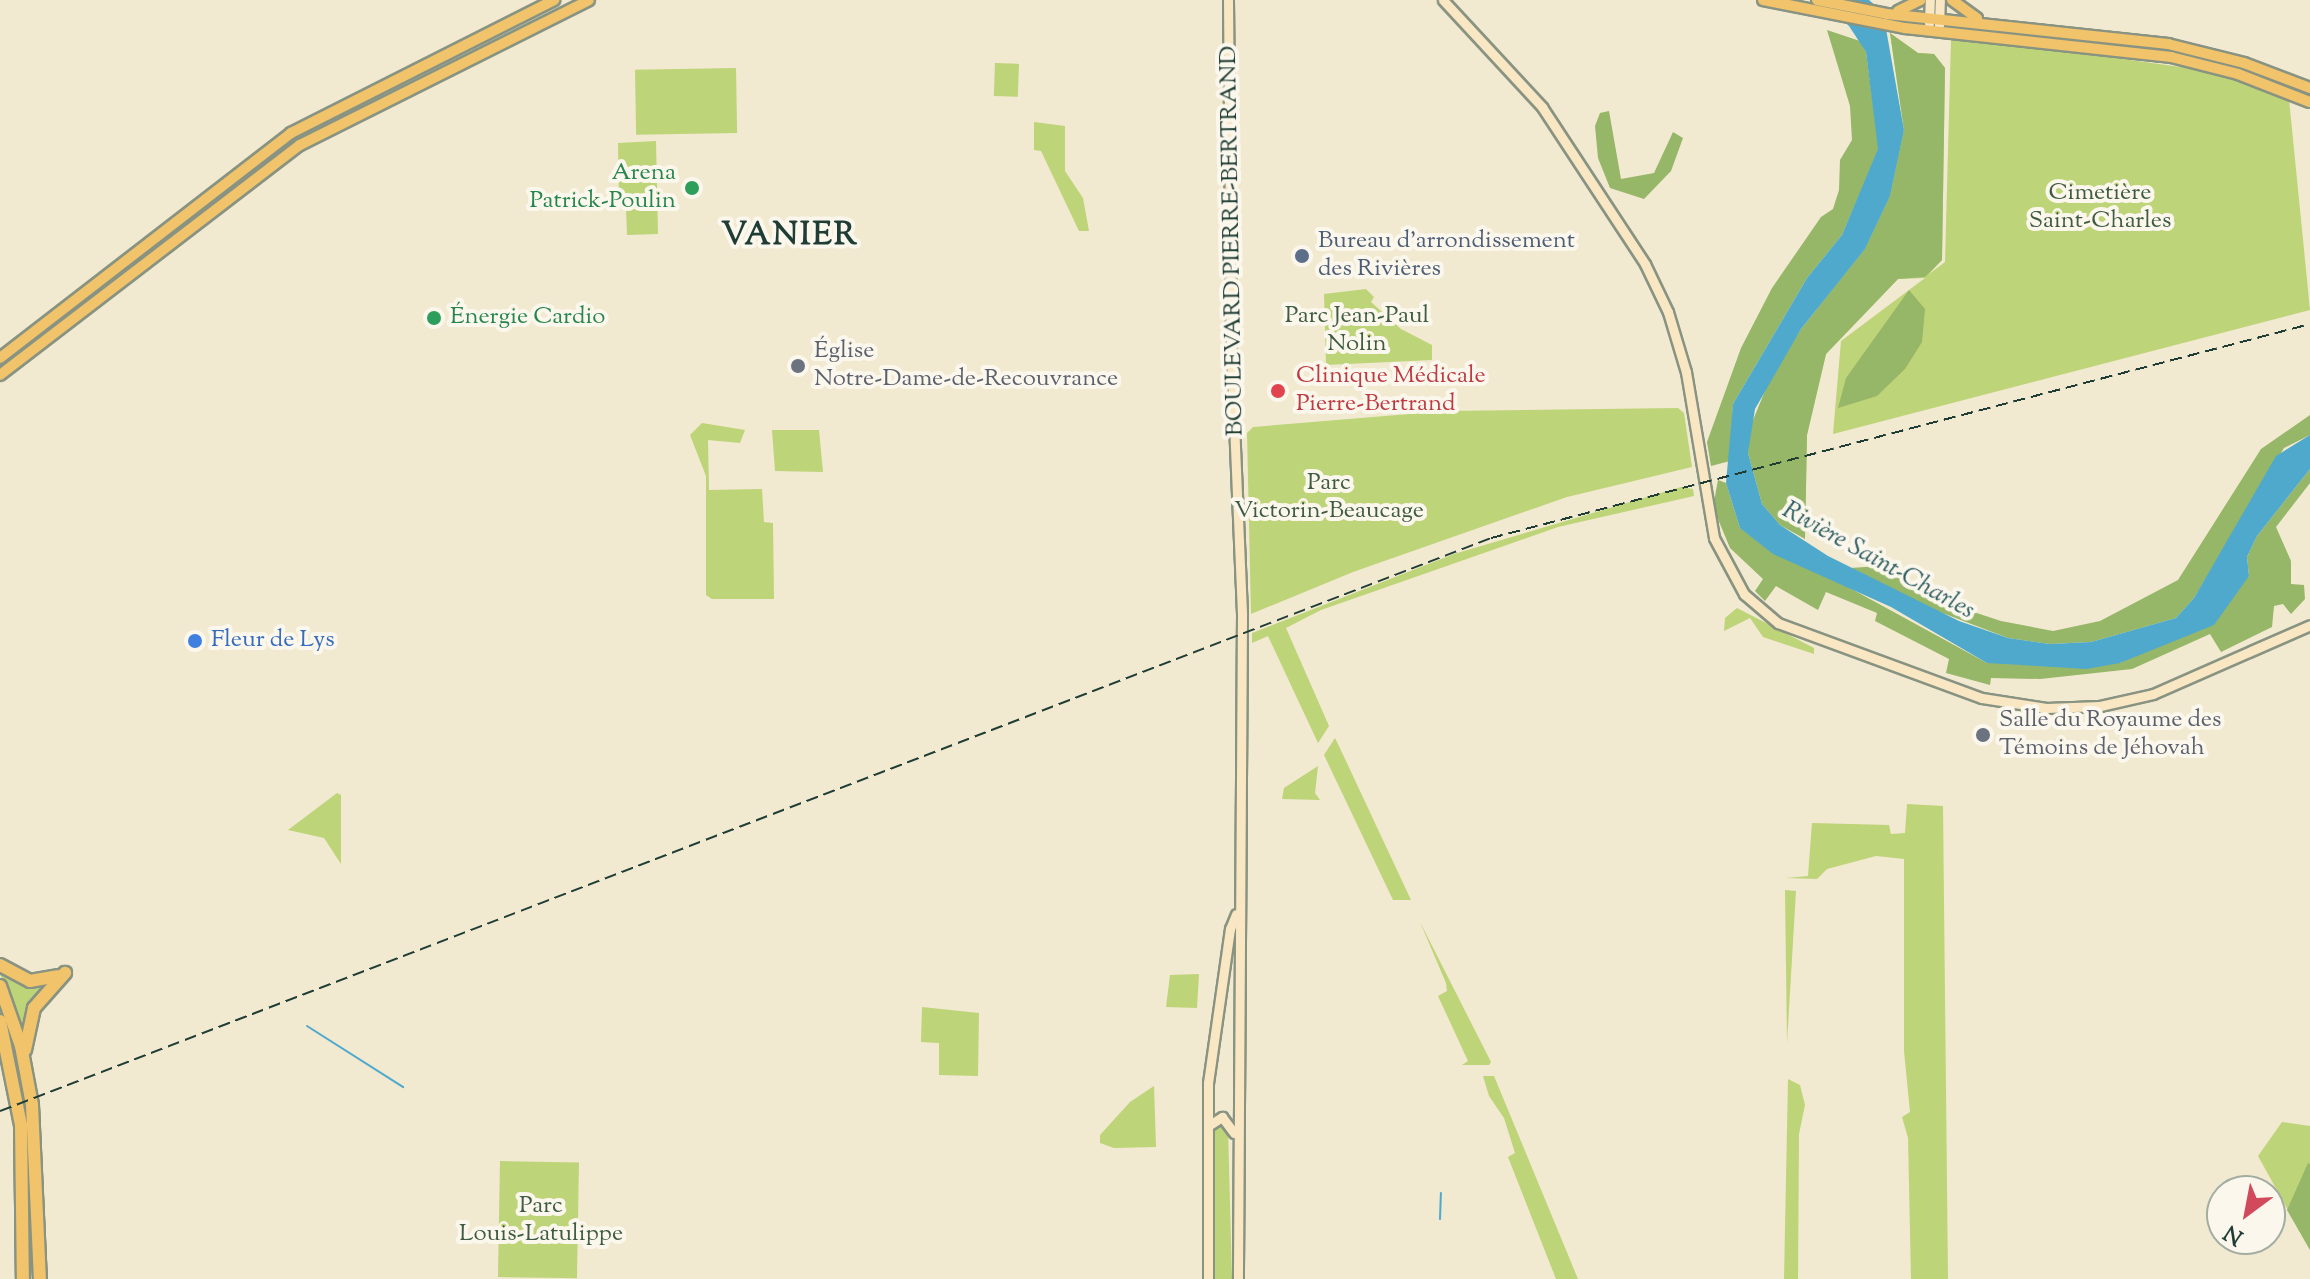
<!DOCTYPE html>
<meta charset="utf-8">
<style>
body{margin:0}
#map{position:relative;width:2310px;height:1279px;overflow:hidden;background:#f1e9d0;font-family:"Sorts Mill Goudy",serif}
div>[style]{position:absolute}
.green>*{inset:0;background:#bed478;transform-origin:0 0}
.forest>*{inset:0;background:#96b668}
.water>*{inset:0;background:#4fa9cd}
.stream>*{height:2px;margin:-1px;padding:0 1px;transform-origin:1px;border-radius:1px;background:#4fa9cd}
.roads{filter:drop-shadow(2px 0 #889382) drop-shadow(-2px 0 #889382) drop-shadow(0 2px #889382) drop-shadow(0 -2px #889382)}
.secondary>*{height:9px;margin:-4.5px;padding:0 4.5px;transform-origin:4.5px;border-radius:4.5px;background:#f9e7c3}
.primary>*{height:10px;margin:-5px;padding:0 5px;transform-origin:5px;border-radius:5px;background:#f1c36a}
.highway>*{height:12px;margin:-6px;padding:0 6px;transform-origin:6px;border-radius:6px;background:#f1c36a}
.rail>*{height:2px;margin-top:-1px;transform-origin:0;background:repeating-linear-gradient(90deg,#1f3d34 0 12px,transparent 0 18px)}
.dots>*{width:22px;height:22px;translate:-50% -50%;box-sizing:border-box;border:4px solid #fbf7ec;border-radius:50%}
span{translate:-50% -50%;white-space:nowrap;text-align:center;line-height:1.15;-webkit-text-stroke:8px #fbf7ec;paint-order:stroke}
.leisure-label{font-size:24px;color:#27864d}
.right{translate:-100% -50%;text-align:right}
.left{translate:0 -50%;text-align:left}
.park-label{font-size:24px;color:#3f5b42}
.street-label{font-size:24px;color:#1f3d34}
.service-label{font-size:24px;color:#4e5e75}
.worship-label{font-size:24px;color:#5b616d}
.health-label{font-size:24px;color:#be3a42}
.shop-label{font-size:24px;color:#366cbe}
.water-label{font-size:26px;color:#2d5d62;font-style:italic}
.district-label{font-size:32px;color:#1f3d34;font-weight:700;letter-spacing:2px}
.north{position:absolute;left:2206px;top:1175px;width:80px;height:80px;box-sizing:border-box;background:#fbf7ec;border:2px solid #a3ada2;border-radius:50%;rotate:212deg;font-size:22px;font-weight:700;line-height:32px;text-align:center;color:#1f3d34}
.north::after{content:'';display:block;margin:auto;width:28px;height:36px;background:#d1495b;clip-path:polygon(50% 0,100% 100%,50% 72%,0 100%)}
</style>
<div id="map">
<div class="green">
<div style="clip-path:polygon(1890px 33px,1918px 53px,1934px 54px,1945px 68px,1942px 260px,1929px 274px,1945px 262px,1951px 39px,2015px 44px,2209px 71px,2289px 99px,2310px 310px,1833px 434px,1841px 341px,1925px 278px,1898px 279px,1826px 354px,1807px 435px,1805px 539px,1748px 453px,1904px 130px)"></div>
<div style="left:995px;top:63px;width:24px;height:33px;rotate:2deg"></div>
<div style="left:736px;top:68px;width:65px;height:101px;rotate:89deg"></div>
<div style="clip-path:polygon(1034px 122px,1065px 126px,1065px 171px,1083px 198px,1089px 231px,1079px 231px,1041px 151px,1034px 150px)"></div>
<div style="clip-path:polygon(656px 141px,658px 234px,627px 235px,626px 208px,619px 207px,618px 143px)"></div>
<div style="clip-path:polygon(1366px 289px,1374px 297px,1371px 302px,1401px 329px,1432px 345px,1432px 360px,1326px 365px,1324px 294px)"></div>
<div style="clip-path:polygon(1678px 408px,1684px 413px,1692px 467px,1567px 497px,1353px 572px,1251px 614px,1247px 433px,1253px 427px,1446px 411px)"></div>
<div style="clip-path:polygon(702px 423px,745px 430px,740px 443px,708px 440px,709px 490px,762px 489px,764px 522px,773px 523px,774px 599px,712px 599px,706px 595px,706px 476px,690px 435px)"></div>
<div style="clip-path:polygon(772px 430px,819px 430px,823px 472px,775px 471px)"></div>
<div style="clip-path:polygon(1681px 487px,1693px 489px,1694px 496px,1558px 527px,1321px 610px,1286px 628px,1329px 726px,1318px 743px,1268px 636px,1252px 643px,1252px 633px,1454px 554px)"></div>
<div style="clip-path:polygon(1737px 608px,1814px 648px,1814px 654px,1763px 637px,1750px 618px,1724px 631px,1725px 618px)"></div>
<div style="clip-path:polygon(1335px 738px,1338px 744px,1411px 900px,1393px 900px,1324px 755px)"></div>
<div style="clip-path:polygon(1318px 766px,1315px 793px,1320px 800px,1282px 799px,1284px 788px)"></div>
<div style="clip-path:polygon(337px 793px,341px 795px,341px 864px,324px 838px,288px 830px)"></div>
<div style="clip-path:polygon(1907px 804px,1943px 806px,1948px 1279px,1911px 1279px,1908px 1138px,1902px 1117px,1910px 1112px,1904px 1051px,1904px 859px,1876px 856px,1827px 869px,1817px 879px,1786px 878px,1808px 876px,1812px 823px,1889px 825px,1891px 834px,1905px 833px)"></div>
<div style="clip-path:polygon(1785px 890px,1796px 891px,1787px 1043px)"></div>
<div style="clip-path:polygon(1420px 922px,1491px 1062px,1489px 1065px,1462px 1065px,1468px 1061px,1438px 996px,1447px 991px,1446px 983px)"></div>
<div style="clip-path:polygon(0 968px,51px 982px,23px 1030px,0 974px)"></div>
<div style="clip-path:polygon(1199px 974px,1197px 1008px,1166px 1007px,1170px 975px)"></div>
<div style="clip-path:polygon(922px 1007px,979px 1013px,978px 1076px,939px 1075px,939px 1043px,921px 1042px)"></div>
<div style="clip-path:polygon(1483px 1076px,1494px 1076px,1578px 1279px,1556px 1279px,1508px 1157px,1515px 1153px,1504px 1118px,1489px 1096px)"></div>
<div style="clip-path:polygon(1788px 1079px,1800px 1085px,1805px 1105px,1799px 1134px,1798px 1279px,1784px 1279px)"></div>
<div style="clip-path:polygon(1154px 1086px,1156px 1147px,1114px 1148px,1100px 1143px,1100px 1135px,1130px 1102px)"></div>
<div style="clip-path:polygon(2282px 1122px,2310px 1126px,2310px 1250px,2258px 1156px)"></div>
<div style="clip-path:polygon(1221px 1123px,1228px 1129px,1232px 1279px,1213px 1279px,1212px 1130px)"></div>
<div style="left:500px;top:1161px;width:79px;height:116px;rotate:1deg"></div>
</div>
<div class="forest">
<div style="clip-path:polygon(1827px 30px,1860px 41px,1866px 52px,1879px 149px,1842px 235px,1807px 278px,1733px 404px,1730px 461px,1711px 466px,1707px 442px,1741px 348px,1772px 288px,1821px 217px,1833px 209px,1839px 190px,1840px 160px,1852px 140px,1850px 106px)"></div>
<div style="clip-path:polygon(1890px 33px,1918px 53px,1934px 54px,1945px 68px,1942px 260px,1925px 277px,1898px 279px,1826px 354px,1807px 435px,1805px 539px,1780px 525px,1762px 504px,1748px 453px,1749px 430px,1771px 376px,1801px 329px,1865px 249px,1890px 196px,1904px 130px)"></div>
<div style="clip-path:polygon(1609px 111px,1621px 179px,1654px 173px,1673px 132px,1683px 138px,1671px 171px,1644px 199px,1610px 188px,1598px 158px,1595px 126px,1600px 113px)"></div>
<div style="clip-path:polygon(1909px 290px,1925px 309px,1922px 342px,1905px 369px,1877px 396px,1838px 408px,1846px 378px)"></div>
<div style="clip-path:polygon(2310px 415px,2310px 435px,2284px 448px,2194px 598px,2176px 618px,2091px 642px,2050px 644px,2008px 638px,1911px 601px,1850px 568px,1881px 566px,1952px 605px,2001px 621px,2053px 631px,2100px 621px,2178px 580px,2261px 449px)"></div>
<div style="clip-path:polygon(2310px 469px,2310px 483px,2276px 527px,2291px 561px,2291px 584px,2304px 585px,2305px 599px,2291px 614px,2283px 604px,2274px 606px,2272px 627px,2221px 652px,2210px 634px,2132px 669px,2040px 679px,1991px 678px,1990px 685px,1946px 673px,1949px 659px,1875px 621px,1877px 613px,1826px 592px,1818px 610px,1776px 586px,1765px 601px,1755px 591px,1763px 579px,1730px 548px,1713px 507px,1718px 480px,1726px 483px,1740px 528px,1987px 663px,2120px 663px,2165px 642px,2249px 576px,2247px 557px,2257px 536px)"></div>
<div style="clip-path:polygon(2308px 1163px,2310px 1164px,2310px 1250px,2287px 1210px)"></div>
</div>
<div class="water">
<div style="clip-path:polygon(1820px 0,1869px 0,1883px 12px,1904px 130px,1890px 196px,1865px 249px,1801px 329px,1755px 409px,1748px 453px,1762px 504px,1780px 525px,1828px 556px,1959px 621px,2008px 638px,2050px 644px,2091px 642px,2176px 618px,2194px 598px,2276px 456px,2310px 435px,2310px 469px,2257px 536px,2247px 557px,2249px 576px,2214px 625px,2120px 663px,2086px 669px,1987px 663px,1891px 607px,1773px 554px,1740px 528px,1726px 483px,1733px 404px,1807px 278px,1842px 235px,1878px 149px,1866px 52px,1849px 26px)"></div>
</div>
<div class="stream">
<div style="left:307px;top:1026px;width:114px;rotate:32.4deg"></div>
<div style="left:1440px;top:1219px;width:26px;rotate:-88deg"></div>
</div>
<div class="roads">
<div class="secondary">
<div style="left:1228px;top:0;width:351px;rotate:89.5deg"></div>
<div style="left:1231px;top:351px;width:264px;rotate:87.6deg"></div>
<div style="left:1242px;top:615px;width:664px;rotate:90.35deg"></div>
<div style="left:1443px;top:0;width:146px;rotate:47.2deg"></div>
<div style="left:1542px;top:107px;width:188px;rotate:56.7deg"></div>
<div style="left:1645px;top:264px;width:53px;rotate:64.4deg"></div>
<div style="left:1668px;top:312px;width:63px;rotate:73.3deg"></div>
<div style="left:1686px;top:372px;width:168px;rotate:80.4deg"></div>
<div style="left:1714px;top:538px;width:64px;rotate:61.8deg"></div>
<div style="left:1744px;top:594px;width:45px;rotate:40.5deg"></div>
<div style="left:1778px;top:623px;width:217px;rotate:20.2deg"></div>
<div style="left:1982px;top:698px;width:65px;rotate:8.9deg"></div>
<div style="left:2046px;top:708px;width:54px;rotate:-2.1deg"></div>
<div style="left:2100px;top:706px;width:54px;rotate:-12.8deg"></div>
<div style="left:2153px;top:694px;width:171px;rotate:-23.7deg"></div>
<div style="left:1929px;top:23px;width:23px;rotate:-88deg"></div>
<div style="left:1939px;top:25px;width:25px;rotate:-88deg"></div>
<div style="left:1208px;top:1126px;width:17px;rotate:-33deg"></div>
<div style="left:1222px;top:1117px;width:20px;rotate:53deg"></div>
<div style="left:1208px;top:1279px;width:196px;rotate:-90deg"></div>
<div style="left:1208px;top:1083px;width:156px;rotate:-81.9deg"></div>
<div style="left:1230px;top:929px;width:16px;rotate:-68deg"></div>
</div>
<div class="primary">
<div style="left:1763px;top:0;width:145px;rotate:11.2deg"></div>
<div style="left:1905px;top:28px;width:268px;rotate:6.2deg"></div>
<div style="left:2171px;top:57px;width:69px;rotate:14.2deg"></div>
<div style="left:2238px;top:74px;width:77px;rotate:21.3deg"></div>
<div style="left:1817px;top:0;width:71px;rotate:11.3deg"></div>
<div style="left:1887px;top:14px;width:283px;rotate:6.1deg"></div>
<div style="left:2168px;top:44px;width:78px;rotate:14deg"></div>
<div style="left:2244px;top:63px;width:71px;rotate:20.7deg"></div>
<div style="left:1952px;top:0;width:31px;rotate:36deg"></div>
<div style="left:1898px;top:11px;width:25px;rotate:-26deg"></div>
<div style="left:0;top:358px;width:368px;rotate:-37.7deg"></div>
<div style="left:291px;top:133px;width:295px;rotate:-26.8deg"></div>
<div style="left:0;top:375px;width:378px;rotate:-37.5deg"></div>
<div style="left:300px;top:145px;width:323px;rotate:-26.6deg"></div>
</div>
<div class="highway">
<div style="left:0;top:965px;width:34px;rotate:28deg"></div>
<div style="left:30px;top:981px;width:28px;rotate:-10deg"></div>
<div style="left:0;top:986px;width:64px;rotate:70.7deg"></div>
<div style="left:21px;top:1046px;width:60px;rotate:79.4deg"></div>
<div style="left:32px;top:1105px;width:174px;rotate:87.4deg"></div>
<div style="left:0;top:1021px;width:106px;rotate:78.6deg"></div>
<div style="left:21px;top:1125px;width:154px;rotate:89.3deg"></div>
<div style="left:25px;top:1050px;width:43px;rotate:-77.9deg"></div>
<div style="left:34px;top:1008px;width:47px;rotate:-48.5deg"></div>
</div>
</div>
<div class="rail">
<div style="left:0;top:1111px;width:1597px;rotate:-21.02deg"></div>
<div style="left:1491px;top:538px;width:846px;rotate:-14.64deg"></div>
</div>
<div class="dots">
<div style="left:692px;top:188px;background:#2e9e5b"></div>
<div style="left:1302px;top:256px;background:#5c6f8a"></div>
<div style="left:434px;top:318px;background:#2e9e5b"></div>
<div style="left:798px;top:366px;background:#6b7280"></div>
<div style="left:1278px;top:391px;background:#e0444e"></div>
<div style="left:195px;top:641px;background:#3f7fe0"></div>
<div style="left:1983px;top:735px;background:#6b7280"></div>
</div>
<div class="leisure-label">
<span class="right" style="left:676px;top:188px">Arena<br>Patrick-Poulin</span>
<span class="left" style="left:450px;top:318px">Énergie Cardio</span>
</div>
<div class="park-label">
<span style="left:2100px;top:208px">Cimetière<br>Saint-Charles</span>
<span style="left:1357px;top:331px">Parc Jean-Paul<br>Nolin</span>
<span style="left:1329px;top:498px">Parc<br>Victorin-Beaucage</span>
<span style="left:541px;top:1221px">Parc<br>Louis-Latulippe</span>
</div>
<div class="street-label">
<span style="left:1233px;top:241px;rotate:-91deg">BOULEVARD PIERRE-BERTRAND</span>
</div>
<div class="service-label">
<span class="left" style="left:1318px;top:256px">Bureau d'arrondissement<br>des Rivières</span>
</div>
<div class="worship-label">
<span class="left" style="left:814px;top:366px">Église<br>Notre-Dame-de-Recouvrance</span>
<span class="left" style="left:1999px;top:735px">Salle du Royaume des<br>Témoins de Jéhovah</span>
</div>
<div class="health-label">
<span class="left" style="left:1296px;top:391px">Clinique Médicale<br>Pierre-Bertrand</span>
</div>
<div class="shop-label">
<span class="left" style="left:211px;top:641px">Fleur de Lys</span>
</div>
<div class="water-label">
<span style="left:1878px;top:561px;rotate:29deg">Rivière Saint-Charles</span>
</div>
<div class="district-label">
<span style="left:790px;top:236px">VANIER</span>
</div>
<div class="north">N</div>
</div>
